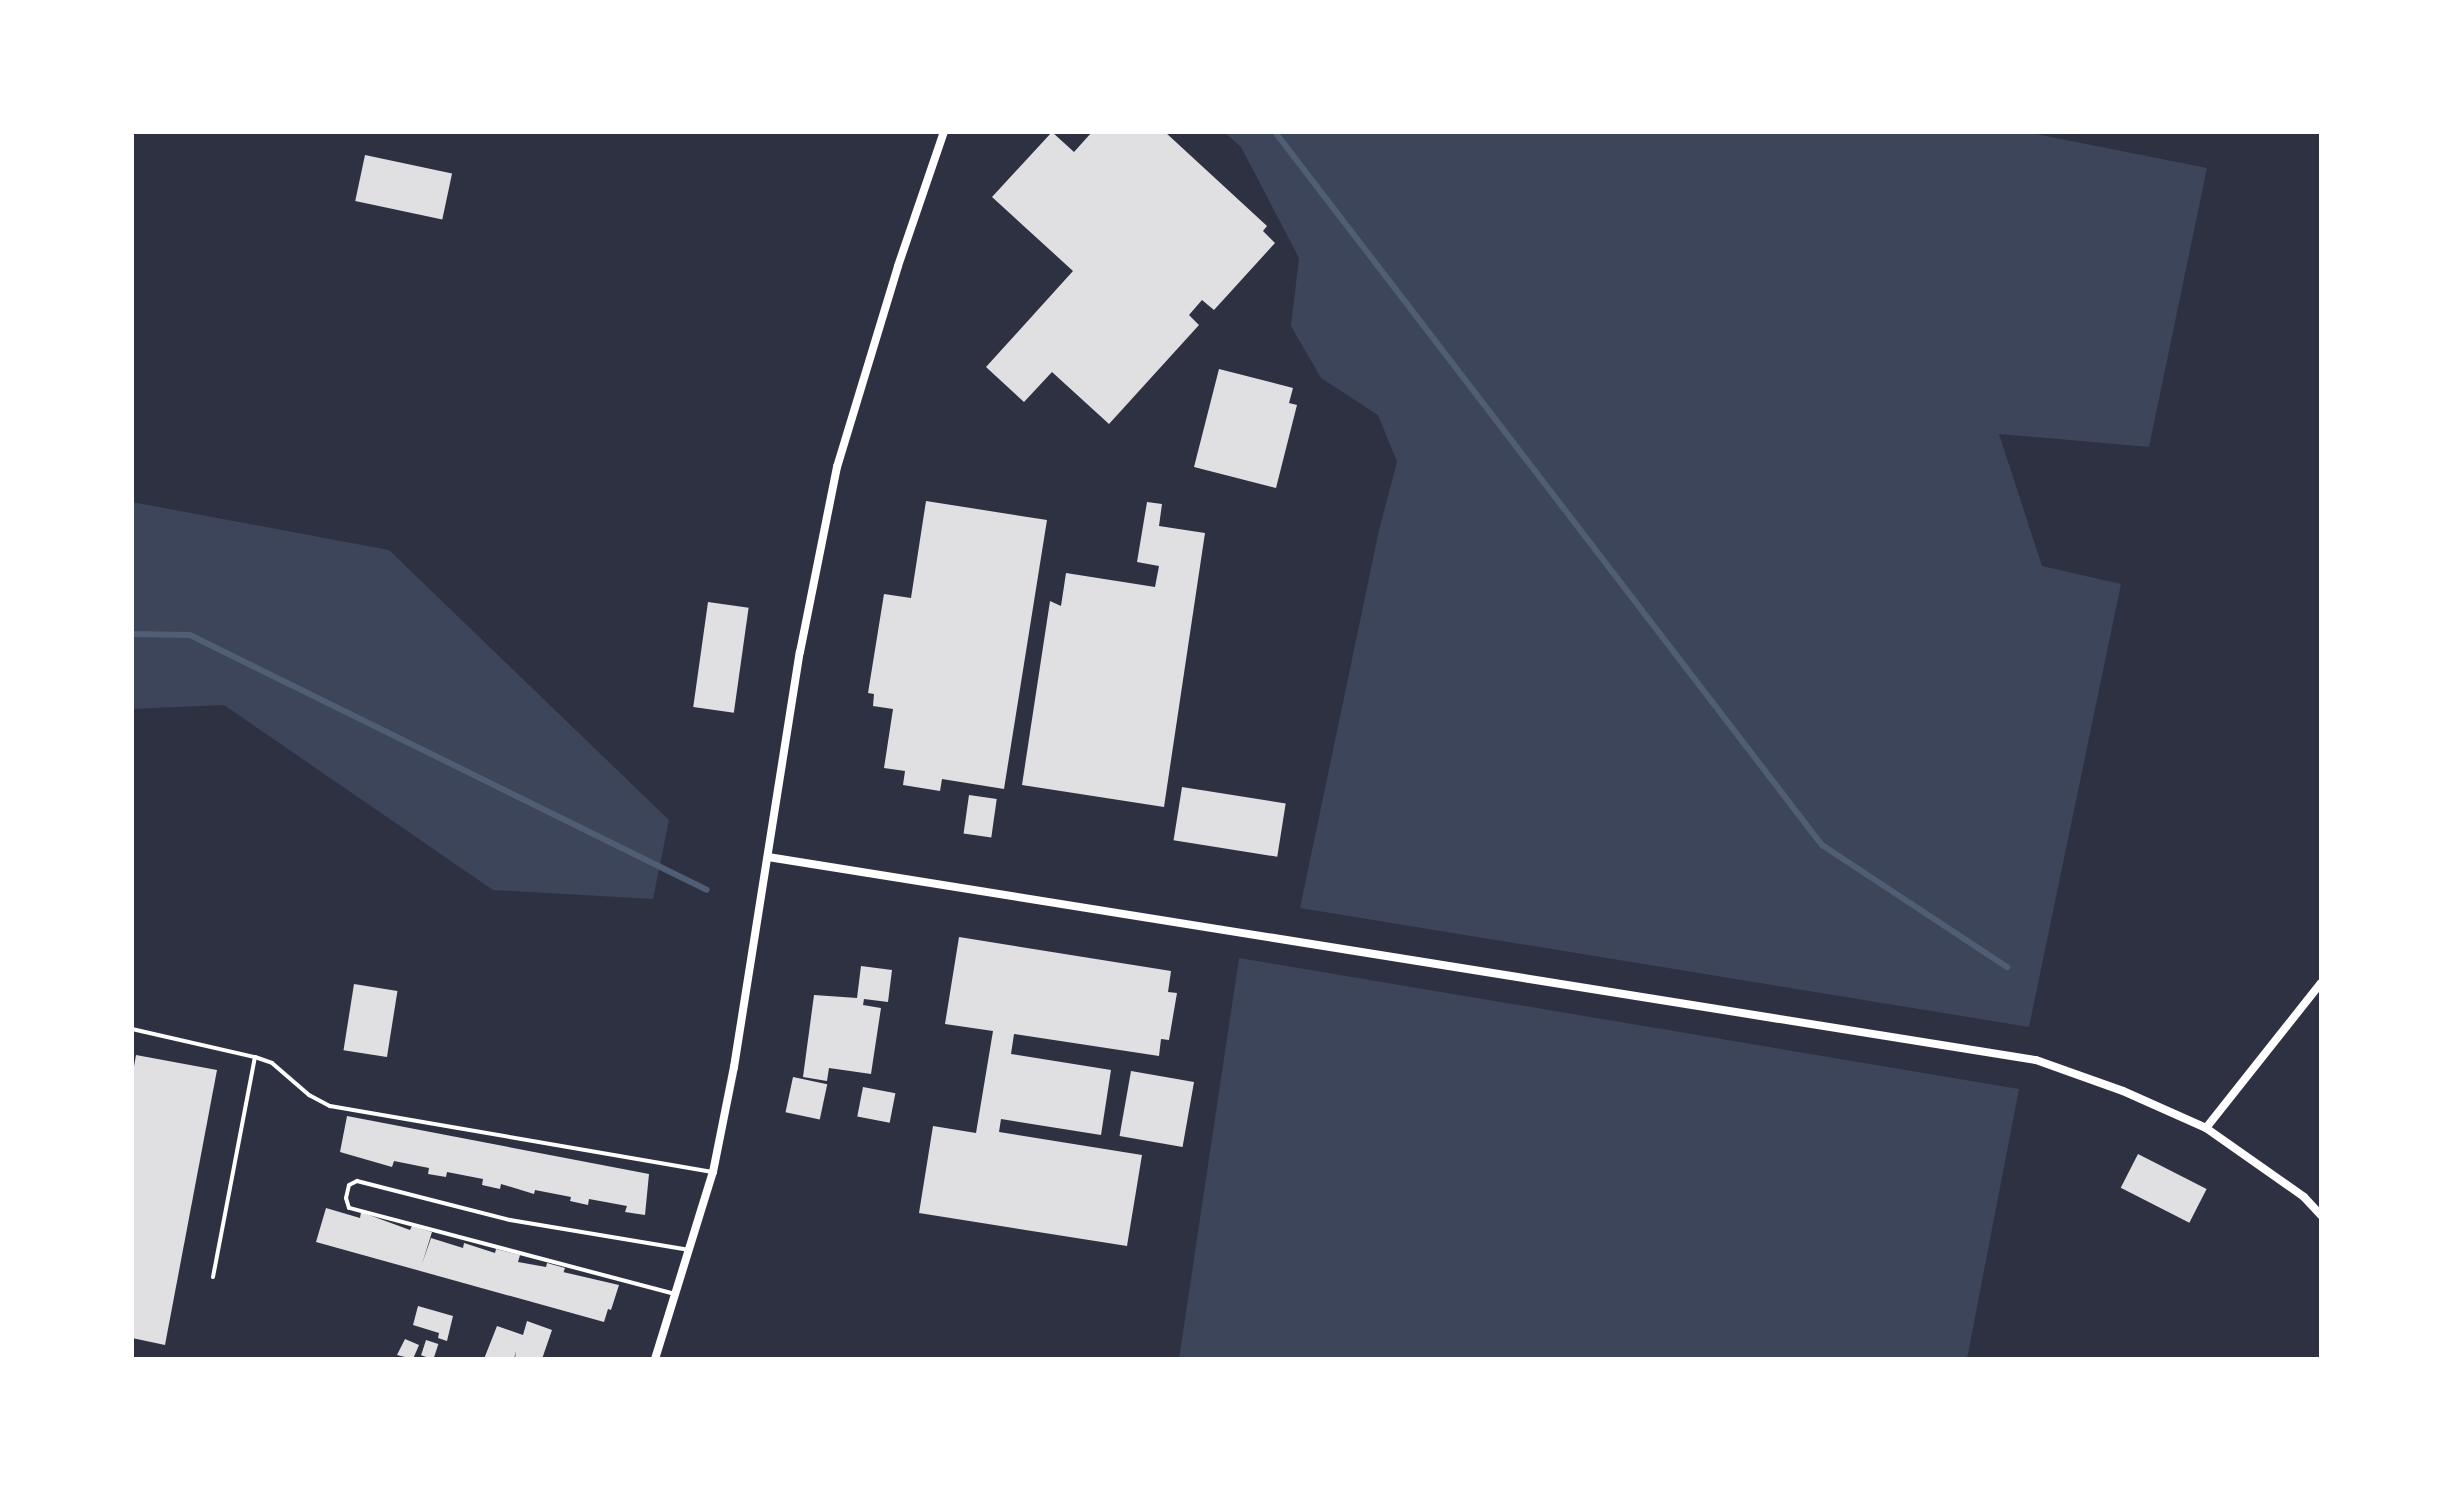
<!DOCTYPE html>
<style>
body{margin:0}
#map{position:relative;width:2453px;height:1491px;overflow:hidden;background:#2d3142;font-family:"Source Serif 4",serif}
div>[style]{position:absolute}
.green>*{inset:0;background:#3c4559}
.stream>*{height:6px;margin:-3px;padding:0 3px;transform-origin:3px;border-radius:3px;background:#4f5d75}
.building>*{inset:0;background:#e0e0e3;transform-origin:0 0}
.service>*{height:4px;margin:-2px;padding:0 2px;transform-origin:2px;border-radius:2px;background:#fff}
.minor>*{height:8px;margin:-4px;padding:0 4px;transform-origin:4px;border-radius:4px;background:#fff}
span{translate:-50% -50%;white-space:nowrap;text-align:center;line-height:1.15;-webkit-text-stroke:8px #fff;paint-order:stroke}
.frame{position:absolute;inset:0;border:134px solid #fff;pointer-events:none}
</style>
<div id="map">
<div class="green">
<div style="clip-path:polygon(1224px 132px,2026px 132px,2207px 168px,2149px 447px,1999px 434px,2042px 566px,2121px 584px,2029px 1027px,1300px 908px,1379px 530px,1397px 462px,1378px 415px,1321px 378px,1291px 326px,1299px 258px,1241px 147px)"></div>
<div style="clip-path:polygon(132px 502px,389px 550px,669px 820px,653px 899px,493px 890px,224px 705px,132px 709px)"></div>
<div style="clip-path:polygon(1239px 958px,2019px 1089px,1967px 1359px,1179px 1359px)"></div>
</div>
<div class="stream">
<div style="left:1275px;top:132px;width:899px;rotate:52.51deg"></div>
<div style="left:1822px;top:845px;width:222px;rotate:33.4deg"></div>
<div style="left:132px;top:634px;width:58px;rotate:1deg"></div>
<div style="left:190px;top:635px;width:576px;rotate:26.25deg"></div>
</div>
<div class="building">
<div style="clip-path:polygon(1052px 132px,1074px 152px,1092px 132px,1165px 132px,1267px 226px,1263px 231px,1275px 243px,1214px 310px,1202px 300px,1189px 315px,1199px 325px,1109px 424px,1052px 372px,1024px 402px,986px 367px,1073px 271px,992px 197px)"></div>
<div style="left:365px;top:155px;width:89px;height:47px;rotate:12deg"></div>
<div style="clip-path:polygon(1219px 369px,1293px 388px,1289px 403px,1297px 405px,1276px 488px,1194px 467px)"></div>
<div style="clip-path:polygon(926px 501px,1047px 520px,1004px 789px,942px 779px,940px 791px,903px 785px,905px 771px,884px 768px,893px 709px,873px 706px,874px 694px,868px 693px,884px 594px,911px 598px)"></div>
<div style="clip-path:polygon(1147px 502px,1162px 504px,1159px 526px,1205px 533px,1164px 807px,1022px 785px,1050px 601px,1061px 606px,1066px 573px,1155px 587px,1159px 566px,1137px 562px)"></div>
<div style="left:708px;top:602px;width:41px;height:106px;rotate:8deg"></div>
<div style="left:1182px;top:787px;width:105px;height:54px;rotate:9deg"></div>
<div style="left:969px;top:795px;width:28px;height:39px;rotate:8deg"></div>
<div style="clip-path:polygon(959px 937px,1171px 971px,1168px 992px,1177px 993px,1169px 1040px,1161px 1039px,1159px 1056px,1014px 1034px,1011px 1054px,1111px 1070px,1101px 1135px,1001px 1119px,999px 1132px,1142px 1155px,1127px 1246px,919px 1213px,933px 1126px,976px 1133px,993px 1031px,945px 1024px)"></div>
<div style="clip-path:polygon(861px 966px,892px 970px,888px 1002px,864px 999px,863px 1005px,881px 1008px,871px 1074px,829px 1068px,827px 1081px,803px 1077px,814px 995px,857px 998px)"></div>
<div style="left:354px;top:984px;width:44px;height:67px;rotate:9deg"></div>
<div style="clip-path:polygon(136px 1055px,217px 1070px,165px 1345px,132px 1338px,132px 1078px)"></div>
<div style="left:1131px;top:1071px;width:64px;height:66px;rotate:10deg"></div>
<div style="left:793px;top:1077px;width:35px;height:36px;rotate:12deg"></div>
<div style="left:863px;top:1087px;width:33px;height:30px;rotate:11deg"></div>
<div style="clip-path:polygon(347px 1116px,649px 1174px,645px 1215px,625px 1212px,627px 1206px,589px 1199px,588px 1205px,570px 1201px,571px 1197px,535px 1190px,534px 1194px,501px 1184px,500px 1189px,482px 1185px,483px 1179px,447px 1172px,446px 1177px,428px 1174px,429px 1168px,394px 1161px,392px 1167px,340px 1152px)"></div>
<div style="left:2138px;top:1154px;width:77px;height:38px;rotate:27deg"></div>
<div style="clip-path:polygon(326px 1208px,360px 1218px,361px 1212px,410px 1230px,412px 1226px,432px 1232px,422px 1264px,431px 1238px,463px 1248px,464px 1243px,495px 1253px,496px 1249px,520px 1255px,518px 1262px,546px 1267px,547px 1263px,565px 1268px,557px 1291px,563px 1272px,619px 1285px,611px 1310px,608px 1309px,604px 1322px,316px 1242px)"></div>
<div style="clip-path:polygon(418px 1306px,453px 1316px,447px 1341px,438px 1338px,439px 1333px,413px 1325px)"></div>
<div style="clip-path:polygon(527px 1321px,552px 1330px,542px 1359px,515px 1359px,516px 1351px,514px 1359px,484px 1359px,497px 1326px,523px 1335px)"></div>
<div style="clip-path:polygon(405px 1339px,419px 1345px,413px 1359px,397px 1355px)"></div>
<div style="left:426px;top:1340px;width:13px;height:16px;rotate:18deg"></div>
</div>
<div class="service">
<div style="left:132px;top:1029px;width:125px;rotate:12.9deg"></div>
<div style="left:213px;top:1277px;width:224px;rotate:-79.2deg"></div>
<div style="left:255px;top:1057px;width:18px;rotate:19deg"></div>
<div style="left:272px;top:1063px;width:49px;rotate:40.9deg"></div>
<div style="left:309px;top:1095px;width:24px;rotate:28deg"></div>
<div style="left:330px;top:1106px;width:388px;rotate:9.8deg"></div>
<div style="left:675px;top:1294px;width:337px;rotate:-165.2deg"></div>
<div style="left:349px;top:1208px;width:10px;rotate:-107deg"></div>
<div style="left:346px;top:1198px;width:13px;rotate:-77deg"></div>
<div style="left:349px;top:1185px;width:9px;rotate:-27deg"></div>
<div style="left:357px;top:1181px;width:158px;rotate:14.3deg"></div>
<div style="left:510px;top:1220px;width:182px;rotate:9.5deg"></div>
</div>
<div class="minor">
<div style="left:768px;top:857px;width:1284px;rotate:9.1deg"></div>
<div style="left:2036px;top:1060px;width:92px;rotate:19.6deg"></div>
<div style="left:2123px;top:1091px;width:91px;rotate:24deg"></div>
<div style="left:2206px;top:1128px;width:120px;rotate:35.1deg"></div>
<div style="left:2304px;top:1197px;width:25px;rotate:47deg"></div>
<div style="left:2206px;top:1128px;width:185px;rotate:-51.6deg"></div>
<div style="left:655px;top:1359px;width:196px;rotate:-72.8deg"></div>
<div style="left:713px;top:1172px;width:107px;rotate:-78.7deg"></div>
<div style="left:734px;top:1067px;width:420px;rotate:-81deg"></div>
<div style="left:800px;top:652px;width:189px;rotate:-78.7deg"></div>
<div style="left:837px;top:467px;width:210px;rotate:-73.1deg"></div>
<div style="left:898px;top:266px;width:142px;rotate:-71.1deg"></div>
</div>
<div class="frame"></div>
</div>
